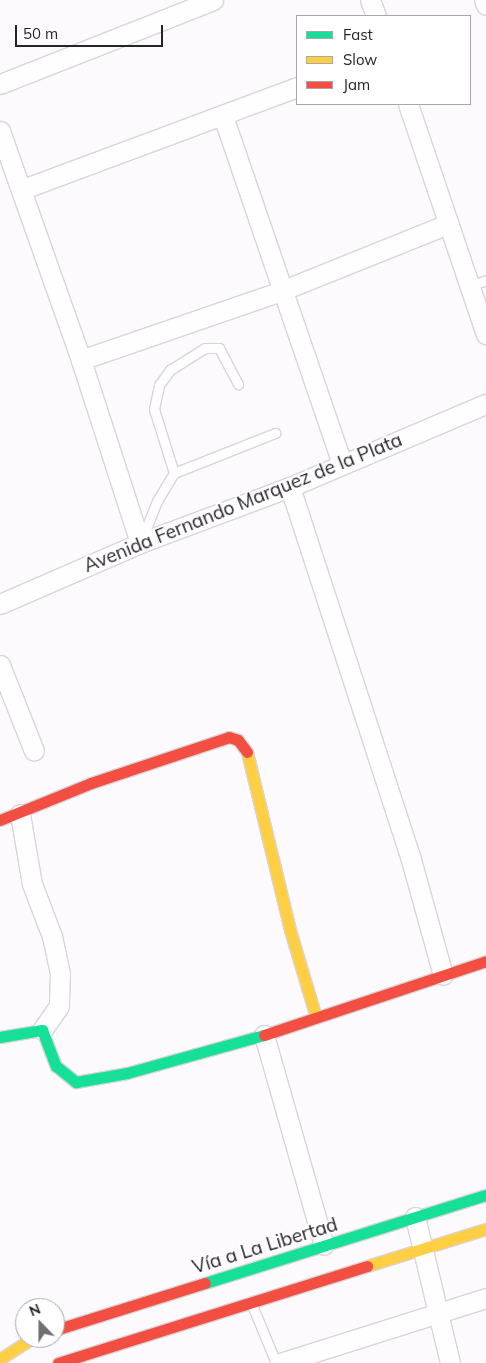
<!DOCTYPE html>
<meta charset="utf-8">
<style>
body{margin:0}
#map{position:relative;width:486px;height:1363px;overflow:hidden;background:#fcfafd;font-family:Mulish,sans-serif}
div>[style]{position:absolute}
.roads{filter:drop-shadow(1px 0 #d9d4da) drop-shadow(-1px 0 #d9d4da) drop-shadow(0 1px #d9d4da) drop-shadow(0 -1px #d9d4da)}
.lane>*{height:9px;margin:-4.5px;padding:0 4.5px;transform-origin:4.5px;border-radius:4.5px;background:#fffeff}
.street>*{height:19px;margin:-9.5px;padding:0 9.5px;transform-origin:9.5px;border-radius:9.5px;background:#fffeff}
.fast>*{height:11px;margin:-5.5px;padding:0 5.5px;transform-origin:5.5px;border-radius:5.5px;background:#16e098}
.slow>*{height:11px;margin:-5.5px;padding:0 5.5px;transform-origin:5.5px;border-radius:5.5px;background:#ffcf43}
.jam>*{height:11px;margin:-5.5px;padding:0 5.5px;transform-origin:5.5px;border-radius:5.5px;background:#f24e42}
span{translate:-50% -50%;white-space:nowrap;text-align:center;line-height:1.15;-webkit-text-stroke:4px #fff;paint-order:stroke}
.street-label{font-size:19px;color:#28222a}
.legend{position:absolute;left:296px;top:15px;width:175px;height:90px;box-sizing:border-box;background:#fff;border:1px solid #a9a7aa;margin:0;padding:6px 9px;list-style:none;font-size:15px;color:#28222a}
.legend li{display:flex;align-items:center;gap:10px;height:25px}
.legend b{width:25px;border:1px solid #a9a7aa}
.north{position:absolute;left:15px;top:1298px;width:50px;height:50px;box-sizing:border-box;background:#fff;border:1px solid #a9a7aa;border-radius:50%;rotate:338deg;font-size:14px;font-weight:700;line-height:20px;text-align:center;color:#28222a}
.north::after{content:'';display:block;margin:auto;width:18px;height:22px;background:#726e74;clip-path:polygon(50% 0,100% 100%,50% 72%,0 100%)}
.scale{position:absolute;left:15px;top:25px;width:148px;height:22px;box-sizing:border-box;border:2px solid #28222a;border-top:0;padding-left:6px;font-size:15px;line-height:18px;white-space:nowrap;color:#28222a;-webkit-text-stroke:4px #fff;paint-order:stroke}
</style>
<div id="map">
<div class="roads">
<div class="lane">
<div style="left:469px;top:286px;width:18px;rotate:-19deg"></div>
<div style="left:174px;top:473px;width:67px;rotate:-107.4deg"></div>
<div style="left:154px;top:409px;width:25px;rotate:-78deg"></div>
<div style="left:159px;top:385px;width:19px;rotate:-54deg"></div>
<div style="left:170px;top:370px;width:41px;rotate:-32.2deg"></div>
<div style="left:205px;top:348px;width:14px"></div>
<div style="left:219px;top:348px;width:41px;rotate:62.2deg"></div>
<div style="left:142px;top:539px;width:41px;rotate:-68.5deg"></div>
<div style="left:157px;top:501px;width:33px;rotate:-59deg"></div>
<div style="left:174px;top:473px;width:109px;rotate:-21.6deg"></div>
<div style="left:252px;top:1305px;width:63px;rotate:67.5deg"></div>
</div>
<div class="street">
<div style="left:370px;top:0;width:17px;rotate:69deg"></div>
<div style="left:484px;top:0;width:5px;rotate:68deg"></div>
<div style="left:0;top:84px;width:229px;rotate:-21.5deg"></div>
<div style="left:408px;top:104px;width:243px;rotate:71.3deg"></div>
<div style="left:223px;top:116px;width:367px;rotate:71.1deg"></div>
<div style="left:0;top:131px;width:243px;rotate:70.5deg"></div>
<div style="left:81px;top:360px;width:192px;rotate:72.1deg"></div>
<div style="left:23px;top:189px;width:292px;rotate:-20.4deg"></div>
<div style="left:81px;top:360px;width:212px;rotate:-19deg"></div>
<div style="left:281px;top:291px;width:180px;rotate:-21.9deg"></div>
<div style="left:290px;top:487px;width:388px;rotate:72deg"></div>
<div style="left:410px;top:856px;width:123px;rotate:74.5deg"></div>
<div style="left:0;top:604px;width:153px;rotate:-23.5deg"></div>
<div style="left:140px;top:543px;width:160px;rotate:-20.5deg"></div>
<div style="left:290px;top:487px;width:213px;rotate:-23deg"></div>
<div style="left:0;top:665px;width:92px;rotate:68.4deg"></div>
<div style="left:20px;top:814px;width:71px;rotate:80.3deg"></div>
<div style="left:32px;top:884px;width:56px;rotate:69deg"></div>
<div style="left:52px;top:936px;width:38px;rotate:78deg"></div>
<div style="left:60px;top:973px;width:33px;rotate:92deg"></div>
<div style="left:59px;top:1006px;width:29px;rotate:125deg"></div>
<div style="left:264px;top:1035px;width:218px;rotate:74.1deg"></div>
<div style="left:415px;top:1217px;width:150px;rotate:76.5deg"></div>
<div style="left:280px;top:1363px;width:216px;rotate:-17.5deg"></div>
</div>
<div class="fast">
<div style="left:0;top:1037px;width:43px;rotate:-9.5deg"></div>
<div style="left:42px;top:1030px;width:39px;rotate:69deg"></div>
<div style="left:56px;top:1066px;width:26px;rotate:39deg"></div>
<div style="left:76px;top:1082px;width:52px;rotate:-10deg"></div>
<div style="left:127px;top:1073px;width:142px;rotate:-15.5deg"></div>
<div style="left:205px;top:1283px;width:294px;rotate:-17.4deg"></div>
</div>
<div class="slow">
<div style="left:247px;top:752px;width:183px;rotate:76.4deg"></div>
<div style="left:290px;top:930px;width:91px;rotate:73.4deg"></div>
<div style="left:367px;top:1266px;width:125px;rotate:-17.3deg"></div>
<div style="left:0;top:1359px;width:38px;rotate:-33deg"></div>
</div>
<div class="jam">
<div style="left:0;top:820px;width:98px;rotate:-22.1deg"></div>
<div style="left:91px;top:783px;width:145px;rotate:-18.4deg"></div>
<div style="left:229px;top:737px;width:9px;rotate:18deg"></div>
<div style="left:238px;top:740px;width:15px;rotate:53deg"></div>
<div style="left:264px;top:1035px;width:234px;rotate:-18.4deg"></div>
<div style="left:55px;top:1330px;width:157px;rotate:-17.4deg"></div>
<div style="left:58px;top:1363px;width:324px;rotate:-17.4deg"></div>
</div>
</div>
<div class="street-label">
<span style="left:243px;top:503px;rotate:-22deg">Avenida Fernando Marquez de la Plata</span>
<span style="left:265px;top:1246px;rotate:-17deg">Vía a La Libertad</span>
</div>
<ul class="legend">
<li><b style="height:6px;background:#16e098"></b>Fast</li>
<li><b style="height:6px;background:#ffcf43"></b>Slow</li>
<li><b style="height:6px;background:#f24e42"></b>Jam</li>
</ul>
<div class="north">N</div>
<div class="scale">50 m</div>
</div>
